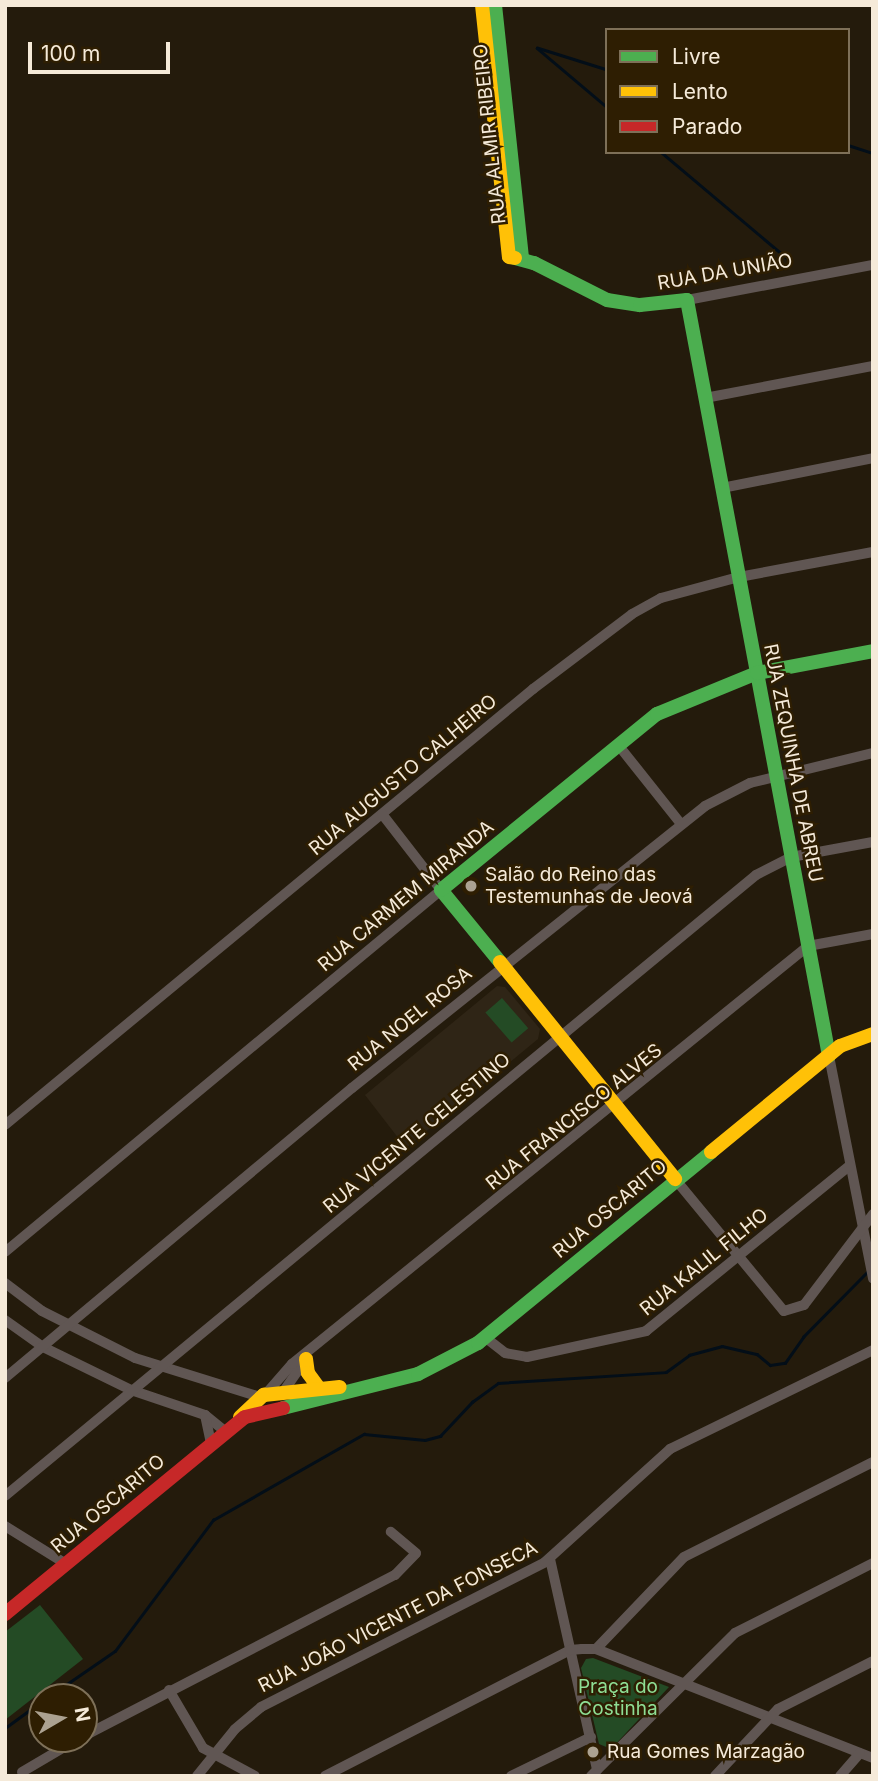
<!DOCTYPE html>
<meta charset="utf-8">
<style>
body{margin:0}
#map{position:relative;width:878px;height:1781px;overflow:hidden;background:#241b0c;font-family:Inter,sans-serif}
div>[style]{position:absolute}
.education>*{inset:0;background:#2f2516}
.green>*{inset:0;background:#244b25;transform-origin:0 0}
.stream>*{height:2.5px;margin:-1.25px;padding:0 1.25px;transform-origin:1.25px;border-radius:1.25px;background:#030e18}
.street>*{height:10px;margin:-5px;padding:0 5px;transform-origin:5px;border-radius:5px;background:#605653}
.fast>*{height:14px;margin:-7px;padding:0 7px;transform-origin:7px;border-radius:7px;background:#4caf50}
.slow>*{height:14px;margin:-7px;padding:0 7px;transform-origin:7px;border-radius:7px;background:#ffc107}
.jam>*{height:14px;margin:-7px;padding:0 7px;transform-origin:7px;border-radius:7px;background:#c62828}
.dots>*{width:19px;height:19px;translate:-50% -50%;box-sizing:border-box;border:4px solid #2e1e02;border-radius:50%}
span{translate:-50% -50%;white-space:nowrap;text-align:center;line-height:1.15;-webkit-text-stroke:5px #2e1e02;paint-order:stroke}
.street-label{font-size:19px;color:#f5ead9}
.poi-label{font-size:19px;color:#f5ead9}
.left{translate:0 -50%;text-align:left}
.park-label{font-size:19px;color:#8ede94}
.frame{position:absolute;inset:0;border:7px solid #f5ead9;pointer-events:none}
.legend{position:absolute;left:605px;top:28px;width:245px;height:126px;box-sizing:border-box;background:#2e1e02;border:2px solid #7e7058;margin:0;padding:9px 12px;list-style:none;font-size:21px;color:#f5ead9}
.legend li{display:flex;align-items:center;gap:14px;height:35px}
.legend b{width:35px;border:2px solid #7e7058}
.north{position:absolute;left:28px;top:1683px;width:70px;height:70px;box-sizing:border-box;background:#2e1e02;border:2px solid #7e7058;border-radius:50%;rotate:80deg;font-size:19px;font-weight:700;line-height:28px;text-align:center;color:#f5ead9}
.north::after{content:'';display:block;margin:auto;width:24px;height:32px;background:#aca291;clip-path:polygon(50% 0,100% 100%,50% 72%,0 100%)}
.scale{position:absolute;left:28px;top:42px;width:142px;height:32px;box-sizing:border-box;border:4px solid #f5ead9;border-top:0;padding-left:9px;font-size:21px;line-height:24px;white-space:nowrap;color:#f5ead9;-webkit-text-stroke:5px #2e1e02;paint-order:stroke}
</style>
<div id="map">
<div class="education">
<div style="clip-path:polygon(497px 986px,505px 987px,540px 1029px,538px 1039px,406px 1148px,365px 1095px)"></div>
</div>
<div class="green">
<div style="left:502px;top:998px;width:40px;height:22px;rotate:49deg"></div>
<div style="clip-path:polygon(40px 1605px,83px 1659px,5px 1720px,5px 1632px)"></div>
<div style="clip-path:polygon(593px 1658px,669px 1687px,611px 1749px,599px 1744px,581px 1668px,586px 1659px)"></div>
</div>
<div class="stream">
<div style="left:607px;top:70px;width:73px;rotate:-162.6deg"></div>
<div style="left:537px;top:48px;width:92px;rotate:40.1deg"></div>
<div style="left:848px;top:145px;width:26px;rotate:18deg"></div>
<div style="left:661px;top:152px;width:165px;rotate:40.1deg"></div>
<div style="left:48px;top:1697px;width:81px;rotate:-34.5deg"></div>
<div style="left:115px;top:1651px;width:164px;rotate:-53.2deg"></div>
<div style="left:213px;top:1520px;width:174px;rotate:-29.7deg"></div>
<div style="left:364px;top:1434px;width:61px;rotate:5.6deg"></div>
<div style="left:425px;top:1440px;width:16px;rotate:-15deg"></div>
<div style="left:440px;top:1436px;width:47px;rotate:-46.7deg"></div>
<div style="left:472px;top:1402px;width:32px;rotate:-36deg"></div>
<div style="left:498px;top:1383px;width:168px;rotate:-3.7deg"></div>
<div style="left:666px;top:1372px;width:29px;rotate:-36deg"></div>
<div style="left:689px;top:1355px;width:34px;rotate:-15deg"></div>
<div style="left:722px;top:1346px;width:36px;rotate:13deg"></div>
<div style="left:757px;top:1354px;width:17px;rotate:40deg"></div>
<div style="left:770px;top:1365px;width:15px;rotate:-8deg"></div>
<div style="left:785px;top:1363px;width:32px;rotate:-55deg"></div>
<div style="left:803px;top:1337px;width:91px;rotate:-45.4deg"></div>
<div style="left:5px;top:1728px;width:46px;rotate:-36.1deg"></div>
</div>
<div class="street">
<div style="left:687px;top:300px;width:189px;rotate:-10.7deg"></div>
<div style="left:705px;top:398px;width:171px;rotate:-10.8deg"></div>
<div style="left:722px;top:488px;width:154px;rotate:-11.2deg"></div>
<div style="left:619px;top:746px;width:100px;rotate:51.5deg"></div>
<div style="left:829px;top:1056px;width:227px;rotate:78.8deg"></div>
<div style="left:5px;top:1125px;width:685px;rotate:-39.55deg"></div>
<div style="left:533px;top:689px;width:124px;rotate:-37.1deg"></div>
<div style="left:632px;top:614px;width:33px;rotate:-29deg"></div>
<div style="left:661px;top:598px;width:81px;rotate:-15.1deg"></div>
<div style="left:739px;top:577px;width:136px;rotate:-10.6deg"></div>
<div style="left:675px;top:1179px;width:171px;rotate:50.5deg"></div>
<div style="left:784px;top:1311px;width:21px;rotate:-17deg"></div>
<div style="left:804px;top:1305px;width:114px;rotate:-52.8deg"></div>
<div style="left:5px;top:1252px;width:567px;rotate:-39.7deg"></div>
<div style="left:441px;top:890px;width:96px;rotate:-127.8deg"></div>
<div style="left:5px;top:1283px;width:46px;rotate:37.1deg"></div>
<div style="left:42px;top:1311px;width:104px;rotate:26.8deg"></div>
<div style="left:135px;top:1358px;width:131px;rotate:17.3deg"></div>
<div style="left:5px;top:1320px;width:47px;rotate:35.4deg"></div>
<div style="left:43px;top:1347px;width:98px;rotate:26deg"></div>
<div style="left:131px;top:1390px;width:78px;rotate:18.7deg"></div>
<div style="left:205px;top:1415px;width:26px;rotate:39deg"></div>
<div style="left:486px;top:1338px;width:24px;rotate:38deg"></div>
<div style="left:505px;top:1353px;width:22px;rotate:10deg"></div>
<div style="left:527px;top:1357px;width:122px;rotate:-12.3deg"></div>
<div style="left:646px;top:1331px;width:262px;rotate:-39.1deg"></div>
<div style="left:5px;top:1378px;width:452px;rotate:-39.9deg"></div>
<div style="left:352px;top:1088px;width:452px;rotate:-38.6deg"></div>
<div style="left:705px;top:806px;width:51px;rotate:-27.1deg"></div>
<div style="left:750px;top:783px;width:127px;rotate:-13.7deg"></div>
<div style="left:281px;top:1395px;width:44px;rotate:-55.2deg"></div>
<div style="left:264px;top:1396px;width:43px;rotate:-48.8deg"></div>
<div style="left:292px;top:1364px;width:664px;rotate:-39.01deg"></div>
<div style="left:808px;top:946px;width:66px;rotate:-10.5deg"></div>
<div style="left:205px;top:1415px;width:29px;rotate:78deg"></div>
<div style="left:5px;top:1496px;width:974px;rotate:-39.59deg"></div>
<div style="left:756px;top:875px;width:39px;rotate:-27deg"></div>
<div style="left:791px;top:857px;width:83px;rotate:-10.4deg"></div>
<div style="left:5px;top:1526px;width:72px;rotate:31.9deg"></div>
<div style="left:550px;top:1559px;width:216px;rotate:77.4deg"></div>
<div style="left:596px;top:1649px;width:127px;rotate:-46.3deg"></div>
<div style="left:684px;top:1557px;width:212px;rotate:-26.7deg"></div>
<div style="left:169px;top:1690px;width:67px;rotate:59.6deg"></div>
<div style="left:203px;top:1748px;width:59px;rotate:28.3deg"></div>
<div style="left:84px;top:1736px;width:350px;rotate:-27.4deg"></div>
<div style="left:395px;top:1575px;width:30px;rotate:-46deg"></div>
<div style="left:416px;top:1553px;width:33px;rotate:-140deg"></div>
<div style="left:22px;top:1772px;width:65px;rotate:-30.5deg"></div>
<div style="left:197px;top:1776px;width:60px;rotate:-51deg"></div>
<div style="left:235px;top:1729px;width:34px;rotate:-40deg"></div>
<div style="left:261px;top:1707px;width:319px;rotate:-27deg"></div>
<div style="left:545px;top:1562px;width:169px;rotate:-42.1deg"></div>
<div style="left:670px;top:1449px;width:226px;rotate:-26deg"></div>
<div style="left:325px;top:1776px;width:276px;rotate:-27.2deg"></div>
<div style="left:570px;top:1650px;width:12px;rotate:-5deg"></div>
<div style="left:582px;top:1649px;width:14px"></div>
<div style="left:596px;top:1649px;width:298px;rotate:21.5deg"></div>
<div style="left:511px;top:1776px;width:89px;rotate:-26deg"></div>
<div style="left:591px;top:1776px;width:203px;rotate:-44.8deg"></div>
<div style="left:735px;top:1633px;width:155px;rotate:-26.9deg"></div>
<div style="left:715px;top:1776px;width:92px;rotate:-46.8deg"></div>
<div style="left:778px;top:1709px;width:106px;rotate:-26.8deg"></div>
<div style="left:840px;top:1776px;width:30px;rotate:-49deg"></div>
</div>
<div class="fast">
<div style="left:495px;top:5px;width:255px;rotate:83.9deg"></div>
<div style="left:515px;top:258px;width:20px;rotate:15deg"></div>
<div style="left:534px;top:263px;width:82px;rotate:26.9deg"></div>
<div style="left:607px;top:300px;width:33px;rotate:9deg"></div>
<div style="left:640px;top:305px;width:47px;rotate:-6.1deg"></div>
<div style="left:687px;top:300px;width:769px;rotate:79.36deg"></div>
<div style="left:500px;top:962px;width:93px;rotate:-129.3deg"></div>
<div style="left:441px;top:890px;width:279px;rotate:-39.2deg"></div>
<div style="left:657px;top:714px;width:108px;rotate:-22.3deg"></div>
<div style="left:757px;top:673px;width:118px;rotate:-10.7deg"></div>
<div style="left:283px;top:1408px;width:139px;rotate:-14.1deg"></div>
<div style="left:418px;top:1374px;width:68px;rotate:-27.3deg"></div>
<div style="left:478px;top:1343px;width:301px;rotate:-39.3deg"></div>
</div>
<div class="slow">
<div style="left:482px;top:5px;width:253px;rotate:83.9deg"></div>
<div style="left:509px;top:257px;width:6px;rotate:9deg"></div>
<div style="left:500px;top:962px;width:279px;rotate:51.1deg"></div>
<div style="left:711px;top:1152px;width:167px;rotate:-39.4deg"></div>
<div style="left:840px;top:1046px;width:35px;rotate:-20deg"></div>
<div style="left:306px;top:1359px;width:14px;rotate:82deg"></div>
<div style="left:308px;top:1373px;width:19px;rotate:54deg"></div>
<div style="left:240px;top:1417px;width:33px;rotate:-43deg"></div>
<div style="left:264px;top:1395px;width:76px;rotate:-6deg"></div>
</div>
<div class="jam">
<div style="left:5px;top:1614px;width:310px;rotate:-39.4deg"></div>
<div style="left:245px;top:1417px;width:39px;rotate:-13deg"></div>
</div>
<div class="dots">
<div style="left:471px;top:886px;background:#aca291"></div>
<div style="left:593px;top:1752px;background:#aca291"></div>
</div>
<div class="street-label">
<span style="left:490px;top:134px;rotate:-96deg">RUA ALMIR RIBEIRO</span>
<span style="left:725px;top:272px;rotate:-10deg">RUA DA UNIÃO</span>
<span style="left:793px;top:763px;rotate:79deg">RUA ZEQUINHA DE ABREU</span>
<span style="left:403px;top:775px;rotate:-40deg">RUA AUGUSTO CALHEIRO</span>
<span style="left:406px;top:896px;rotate:-40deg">RUA CARMEM MIRANDA</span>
<span style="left:410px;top:1019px;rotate:-39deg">RUA NOEL ROSA</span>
<span style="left:574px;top:1117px;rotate:-39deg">RUA FRANCISCO ALVES</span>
<span style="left:417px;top:1133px;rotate:-40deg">RUA VICENTE CELESTINO</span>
<span style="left:610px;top:1209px;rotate:-40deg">RUA OSCARITO</span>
<span style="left:704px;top:1262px;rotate:-39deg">RUA KALIL FILHO</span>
<span style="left:108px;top:1504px;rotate:-40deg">RUA OSCARITO</span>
<span style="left:398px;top:1617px;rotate:-27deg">RUA JOÃO VICENTE DA FONSECA</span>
</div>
<div class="poi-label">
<span class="left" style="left:485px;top:886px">Salão do Reino das<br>Testemunhas de Jeová</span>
<span class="left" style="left:607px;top:1752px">Rua Gomes Marzagão</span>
</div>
<div class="park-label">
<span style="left:618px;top:1698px">Praça do<br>Costinha</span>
</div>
<div class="frame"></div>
<ul class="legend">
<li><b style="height:9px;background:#4caf50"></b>Livre</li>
<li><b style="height:9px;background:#ffc107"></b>Lento</li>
<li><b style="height:9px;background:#c62828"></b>Parado</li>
</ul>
<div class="north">N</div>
<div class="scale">100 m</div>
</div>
